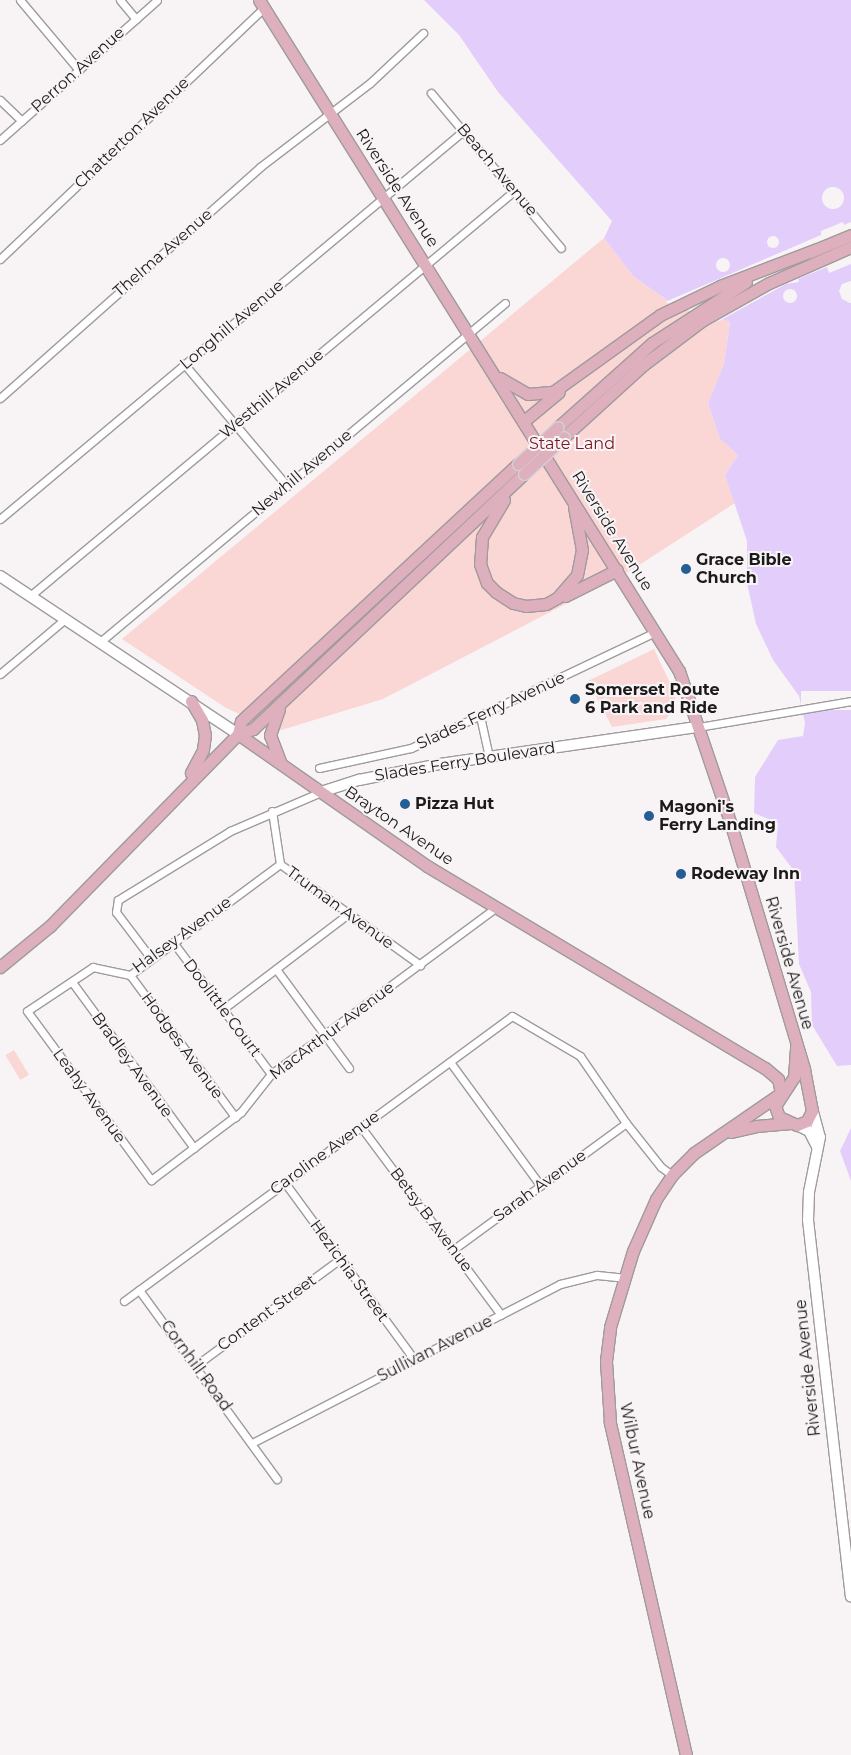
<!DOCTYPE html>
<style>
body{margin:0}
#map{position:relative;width:851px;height:1755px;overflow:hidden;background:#f8f4f6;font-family:Montserrat,sans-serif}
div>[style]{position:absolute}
.green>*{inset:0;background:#fad6d5;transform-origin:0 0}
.water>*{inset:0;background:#e3cefb}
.pier>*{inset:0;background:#f8f4f6;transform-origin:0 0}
.round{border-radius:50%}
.roads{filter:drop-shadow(1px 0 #9f9b9d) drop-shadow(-1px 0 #9f9b9d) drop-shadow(0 1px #9f9b9d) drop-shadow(0 -1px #9f9b9d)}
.street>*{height:7px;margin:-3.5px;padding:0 3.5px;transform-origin:3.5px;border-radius:3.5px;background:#fff}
.secondary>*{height:10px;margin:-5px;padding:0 5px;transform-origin:5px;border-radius:5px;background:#fff}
.primary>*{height:11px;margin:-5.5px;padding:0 5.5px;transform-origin:5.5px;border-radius:5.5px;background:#deafbc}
.bridges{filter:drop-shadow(1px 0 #d2d1d1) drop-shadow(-1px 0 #d2d1d1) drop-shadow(0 1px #d2d1d1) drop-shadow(0 -1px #d2d1d1)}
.primary-bridge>*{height:11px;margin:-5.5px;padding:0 5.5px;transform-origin:5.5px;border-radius:5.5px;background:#deafbc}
.dots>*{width:14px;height:14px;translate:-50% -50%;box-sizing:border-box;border:2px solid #f8f4f6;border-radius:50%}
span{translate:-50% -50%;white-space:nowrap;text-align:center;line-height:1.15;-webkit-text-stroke:4px #f8f4f6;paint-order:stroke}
.street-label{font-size:16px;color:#1c1a1b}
.park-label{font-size:16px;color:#7b1321}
.poi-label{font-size:16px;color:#1c1a1b;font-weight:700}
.left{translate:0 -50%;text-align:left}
</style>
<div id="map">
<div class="green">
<div style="clip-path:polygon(604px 238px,633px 276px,671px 303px,730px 322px,724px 364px,708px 403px,720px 439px,738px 455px,725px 475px,735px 503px,633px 569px,383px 699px,278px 731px,226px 708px,122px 639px)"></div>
<div style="clip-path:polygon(654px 649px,672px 687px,676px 700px,672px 711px,666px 719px,612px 727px,588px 681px)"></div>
<div style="left:14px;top:1050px;width:29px;height:10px;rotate:59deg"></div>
</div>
<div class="water">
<div style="clip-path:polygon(424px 0,851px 0,851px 1065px,837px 1066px,812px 1025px,811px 992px,799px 964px,794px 871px,776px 847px,778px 823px,754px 813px,755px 777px,778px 740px,803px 736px,805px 723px,799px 696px,773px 660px,756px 624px,747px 583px,747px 541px,725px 475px,738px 455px,720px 439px,708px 403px,724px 364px,730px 322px,671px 303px,633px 276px,604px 238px,612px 221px,498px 92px,459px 35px)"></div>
<div style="clip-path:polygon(851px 1128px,851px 1181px,840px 1151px)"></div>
</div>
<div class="pier">
<div class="round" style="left:822px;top:187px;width:22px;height:22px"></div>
<div style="clip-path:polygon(843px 222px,844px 225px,851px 222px,851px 264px,829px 273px,827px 267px,805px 276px,798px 279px,799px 282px,786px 284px,719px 321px,665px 302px,821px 235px,821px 231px)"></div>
<div class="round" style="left:767px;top:236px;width:12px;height:12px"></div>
<div class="round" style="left:716px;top:258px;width:14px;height:14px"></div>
<div style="clip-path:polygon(851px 281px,851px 303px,850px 303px,842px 299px,839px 291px,842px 284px)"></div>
<div class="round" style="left:783px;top:289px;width:14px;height:14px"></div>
<div style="left:851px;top:691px;width:19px;height:50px;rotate:90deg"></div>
</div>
<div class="roads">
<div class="street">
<div style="left:20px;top:0;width:92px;rotate:49.9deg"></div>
<div style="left:120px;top:0;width:25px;rotate:50deg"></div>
<div style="left:431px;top:93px;width:202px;rotate:50deg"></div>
<div style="left:0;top:100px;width:30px;rotate:44deg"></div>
<div style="left:0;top:140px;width:210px;rotate:-41.7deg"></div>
<div style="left:0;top:259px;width:364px;rotate:-43.6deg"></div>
<div style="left:184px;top:364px;width:160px;rotate:49.8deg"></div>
<div style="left:0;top:398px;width:348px;rotate:-41.6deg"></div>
<div style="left:260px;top:167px;width:138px;rotate:-37.4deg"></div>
<div style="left:370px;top:83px;width:73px;rotate:-43.3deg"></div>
<div style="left:0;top:519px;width:604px;rotate:-39.96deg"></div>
<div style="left:30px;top:596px;width:631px;rotate:-39.92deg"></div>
<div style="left:100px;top:642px;width:528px;rotate:-39.93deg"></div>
<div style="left:0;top:674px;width:85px;rotate:-40.2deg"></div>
<div style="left:480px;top:716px;width:42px;rotate:77.6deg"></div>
<div style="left:698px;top:727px;width:155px;rotate:-9.6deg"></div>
<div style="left:319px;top:768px;width:94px;rotate:-12.3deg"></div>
<div style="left:411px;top:748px;width:270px;rotate:-25.4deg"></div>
<div style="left:272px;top:811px;width:54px;rotate:81.4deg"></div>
<div style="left:280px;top:864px;width:173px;rotate:35.8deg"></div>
<div style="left:280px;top:864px;width:187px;rotate:143.5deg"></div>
<div style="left:130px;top:975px;width:38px;rotate:-168deg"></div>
<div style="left:93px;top:967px;width:79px;rotate:146.3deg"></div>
<div style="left:27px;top:1011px;width:210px;rotate:53.7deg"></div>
<div style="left:151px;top:1180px;width:113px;rotate:-37.1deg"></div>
<div style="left:241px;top:1112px;width:48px;rotate:-51.7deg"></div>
<div style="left:271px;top:1074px;width:279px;rotate:-36.5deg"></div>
<div style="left:173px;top:942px;width:164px;rotate:53.4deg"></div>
<div style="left:150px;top:957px;width:56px;rotate:-127.1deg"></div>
<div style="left:116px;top:912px;width:12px;rotate:-81deg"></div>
<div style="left:118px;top:900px;width:132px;rotate:-31.6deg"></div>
<div style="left:230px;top:831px;width:99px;rotate:-23.2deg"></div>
<div style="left:276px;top:969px;width:123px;rotate:53.6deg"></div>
<div style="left:130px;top:975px;width:177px;rotate:53.5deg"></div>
<div style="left:72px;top:982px;width:206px;rotate:53.7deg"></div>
<div style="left:223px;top:1009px;width:157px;rotate:-37.2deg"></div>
<div style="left:450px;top:1062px;width:152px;rotate:53.8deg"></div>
<div style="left:361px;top:1127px;width:234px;rotate:53.3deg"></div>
<div style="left:285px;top:1183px;width:218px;rotate:53.8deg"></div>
<div style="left:454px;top:1249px;width:213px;rotate:-36.2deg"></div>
<div style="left:139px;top:1290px;width:234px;rotate:53.9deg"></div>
<div style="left:124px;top:1301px;width:481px;rotate:-36.3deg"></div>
<div style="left:512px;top:1016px;width:79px;rotate:30.5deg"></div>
<div style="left:580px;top:1056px;width:81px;rotate:55.5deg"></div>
<div style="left:626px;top:1123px;width:56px;rotate:51.5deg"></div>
<div style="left:661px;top:1167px;width:14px;rotate:36deg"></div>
<div style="left:195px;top:1366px;width:180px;rotate:-36.4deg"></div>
<div style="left:252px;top:1443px;width:347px;rotate:-27.3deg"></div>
<div style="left:560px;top:1284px;width:38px;rotate:-14deg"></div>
<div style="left:597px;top:1275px;width:27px;rotate:6deg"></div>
</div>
<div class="secondary">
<div style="left:0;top:576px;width:286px;rotate:33.6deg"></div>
<div style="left:321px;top:792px;width:40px;rotate:-18deg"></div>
<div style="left:359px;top:780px;width:83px;rotate:-11.2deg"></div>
<div style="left:440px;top:764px;width:261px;rotate:-8.2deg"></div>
<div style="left:812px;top:1108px;width:30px;rotate:75deg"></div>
<div style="left:820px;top:1137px;width:56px;rotate:101.3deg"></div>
<div style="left:809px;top:1192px;width:28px;rotate:92deg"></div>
<div style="left:808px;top:1220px;width:379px;rotate:83.5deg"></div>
<div style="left:797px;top:1125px;width:13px;rotate:27deg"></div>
<div style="left:809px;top:1131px;width:18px;rotate:63deg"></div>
</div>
<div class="primary">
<div style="left:259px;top:0;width:792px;rotate:57.96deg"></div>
<div style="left:679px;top:671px;width:163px;rotate:71.3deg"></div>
<div style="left:731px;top:825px;width:255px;rotate:73.3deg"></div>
<div style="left:804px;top:1069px;width:43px;rotate:79.2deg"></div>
<div style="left:812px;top:1111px;width:11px;rotate:117deg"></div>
<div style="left:807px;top:1121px;width:11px;rotate:158deg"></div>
<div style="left:797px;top:1125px;width:20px;rotate:-156deg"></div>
<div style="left:779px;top:1117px;width:12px;rotate:-110deg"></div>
<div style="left:775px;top:1106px;width:35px;rotate:-57deg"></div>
<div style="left:794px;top:1077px;width:31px;rotate:-86deg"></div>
<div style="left:810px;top:252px;width:44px;rotate:-22.5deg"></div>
<div style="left:500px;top:378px;width:32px;rotate:30deg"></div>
<div style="left:528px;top:394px;width:25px;rotate:-5deg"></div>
<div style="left:553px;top:392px;width:132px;rotate:-35.7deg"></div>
<div style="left:660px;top:315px;width:67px;rotate:-25.8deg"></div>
<div style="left:720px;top:286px;width:104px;rotate:-20.9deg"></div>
<div style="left:524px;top:421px;width:45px;rotate:-39.6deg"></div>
<div style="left:558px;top:427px;width:126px;rotate:-41.8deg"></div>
<div style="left:652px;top:343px;width:112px;rotate:-33deg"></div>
<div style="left:564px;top:437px;width:107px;rotate:-42.3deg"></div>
<div style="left:643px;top:365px;width:75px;rotate:-36.9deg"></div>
<div style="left:703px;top:320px;width:76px;rotate:-29.3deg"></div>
<div style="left:769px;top:283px;width:90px;rotate:-23.7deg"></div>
<div style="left:504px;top:500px;width:43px;rotate:120.7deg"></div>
<div style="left:482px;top:537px;width:27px;rotate:94deg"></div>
<div style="left:480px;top:564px;width:20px;rotate:70deg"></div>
<div style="left:487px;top:583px;width:13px;rotate:45deg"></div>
<div style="left:496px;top:592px;width:20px;rotate:33deg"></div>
<div style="left:513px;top:603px;width:13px;rotate:13deg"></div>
<div style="left:526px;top:606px;width:20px;rotate:-6deg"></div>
<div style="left:546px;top:604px;width:13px;rotate:-29deg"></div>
<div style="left:557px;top:598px;width:30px;rotate:-49deg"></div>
<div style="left:577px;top:575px;width:25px;rotate:-79deg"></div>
<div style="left:582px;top:550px;width:44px;rotate:-100.5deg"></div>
<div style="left:565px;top:596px;width:58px;rotate:-26.6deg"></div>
<div style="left:191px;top:701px;width:22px;rotate:60deg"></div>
<div style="left:202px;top:720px;width:15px;rotate:79deg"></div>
<div style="left:205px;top:735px;width:15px;rotate:98deg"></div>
<div style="left:203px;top:750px;width:26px;rotate:118deg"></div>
<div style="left:279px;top:709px;width:28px;rotate:109deg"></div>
<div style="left:270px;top:735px;width:28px;rotate:69deg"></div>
<div style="left:238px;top:734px;width:231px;rotate:34.9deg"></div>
<div style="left:427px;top:866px;width:394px;rotate:30.9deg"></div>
<div style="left:765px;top:1068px;width:17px;rotate:40deg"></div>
<div style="left:778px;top:1079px;width:14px;rotate:78deg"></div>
<div style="left:238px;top:734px;width:13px;rotate:-77deg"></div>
<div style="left:241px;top:721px;width:378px;rotate:-42.9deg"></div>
<div style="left:238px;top:734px;width:16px;rotate:-18deg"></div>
<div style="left:253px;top:729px;width:372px;rotate:-43.3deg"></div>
<div style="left:0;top:967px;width:65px;rotate:-39.4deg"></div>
<div style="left:50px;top:926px;width:269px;rotate:-45.6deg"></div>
<div style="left:731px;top:1132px;width:26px;rotate:-13deg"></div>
<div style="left:756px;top:1126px;width:35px;rotate:-5deg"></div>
<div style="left:686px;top:1755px;width:342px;rotate:-102.9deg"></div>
<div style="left:610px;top:1422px;width:61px;rotate:-93.8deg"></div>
<div style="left:606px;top:1361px;width:34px;rotate:-83deg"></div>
<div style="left:610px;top:1327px;width:79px;rotate:-73.2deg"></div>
<div style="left:633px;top:1251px;width:57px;rotate:-66.1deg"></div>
<div style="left:656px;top:1199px;width:29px;rotate:-56deg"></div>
<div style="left:672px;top:1175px;width:31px;rotate:-45deg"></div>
<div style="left:694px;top:1153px;width:102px;rotate:-34.6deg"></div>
</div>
</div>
<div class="bridges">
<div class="primary-bridge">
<div style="left:518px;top:464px;width:54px;rotate:-42.8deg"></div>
<div style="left:524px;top:474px;width:54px;rotate:-42.8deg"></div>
</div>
</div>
<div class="dots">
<div style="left:686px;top:569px;background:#255d95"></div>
<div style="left:575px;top:699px;background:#255d95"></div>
<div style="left:405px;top:804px;background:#255d95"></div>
<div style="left:649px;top:816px;background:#255d95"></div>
<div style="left:681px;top:874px;background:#255d95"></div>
</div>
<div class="street-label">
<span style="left:78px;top:70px;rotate:-42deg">Perron Avenue</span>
<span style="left:132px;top:133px;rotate:-44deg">Chatterton Avenue</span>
<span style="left:497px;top:170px;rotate:50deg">Beach Avenue</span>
<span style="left:397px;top:188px;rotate:57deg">Riverside Avenue</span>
<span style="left:163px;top:253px;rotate:-41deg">Thelma Avenue</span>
<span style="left:232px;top:325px;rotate:-40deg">Longhill Avenue</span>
<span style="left:272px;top:394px;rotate:-40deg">Westhill Avenue</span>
<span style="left:302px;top:473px;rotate:-40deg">Newhill Avenue</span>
<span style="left:612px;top:531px;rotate:58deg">Riverside Avenue</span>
<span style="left:491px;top:711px;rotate:-25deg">Slades Ferry Avenue</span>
<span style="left:465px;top:762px;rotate:-9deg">Slades Ferry Boulevard</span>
<span style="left:399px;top:826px;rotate:34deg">Brayton Avenue</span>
<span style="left:340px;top:908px;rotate:36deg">Truman Avenue</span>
<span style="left:182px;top:935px;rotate:-36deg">Halsey Avenue</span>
<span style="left:789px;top:963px;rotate:74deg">Riverside Avenue</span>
<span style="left:222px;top:1008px;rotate:53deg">Doolittle Court</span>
<span style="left:332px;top:1031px;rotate:-37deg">MacArthur Avenue</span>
<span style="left:182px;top:1046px;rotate:54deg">Hodges Avenue</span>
<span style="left:132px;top:1065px;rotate:54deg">Bradley Avenue</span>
<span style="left:89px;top:1096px;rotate:54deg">Leahy Avenue</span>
<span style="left:325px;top:1153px;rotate:-36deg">Caroline Avenue</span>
<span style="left:540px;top:1186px;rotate:-36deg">Sarah Avenue</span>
<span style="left:431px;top:1220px;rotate:53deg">Betsy B Avenue</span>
<span style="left:349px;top:1271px;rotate:54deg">Hezichia Street</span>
<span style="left:267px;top:1313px;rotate:-36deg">Content Street</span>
<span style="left:435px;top:1349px;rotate:-27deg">Sullivan Avenue</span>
<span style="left:196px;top:1366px;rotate:54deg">Cornhill Road</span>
<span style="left:808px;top:1368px;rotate:-96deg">Riverside Avenue</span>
<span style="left:637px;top:1461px;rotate:78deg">Wilbur Avenue</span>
</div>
<div class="park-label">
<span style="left:572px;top:444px">State Land</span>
</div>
<div class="poi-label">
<span class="left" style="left:696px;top:569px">Grace Bible<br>Church</span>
<span class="left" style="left:585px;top:699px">Somerset Route<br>6 Park and Ride</span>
<span class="left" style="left:415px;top:804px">Pizza Hut</span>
<span class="left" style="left:659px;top:816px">Magoni's<br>Ferry Landing</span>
<span class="left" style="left:691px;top:874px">Rodeway Inn</span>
</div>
</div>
